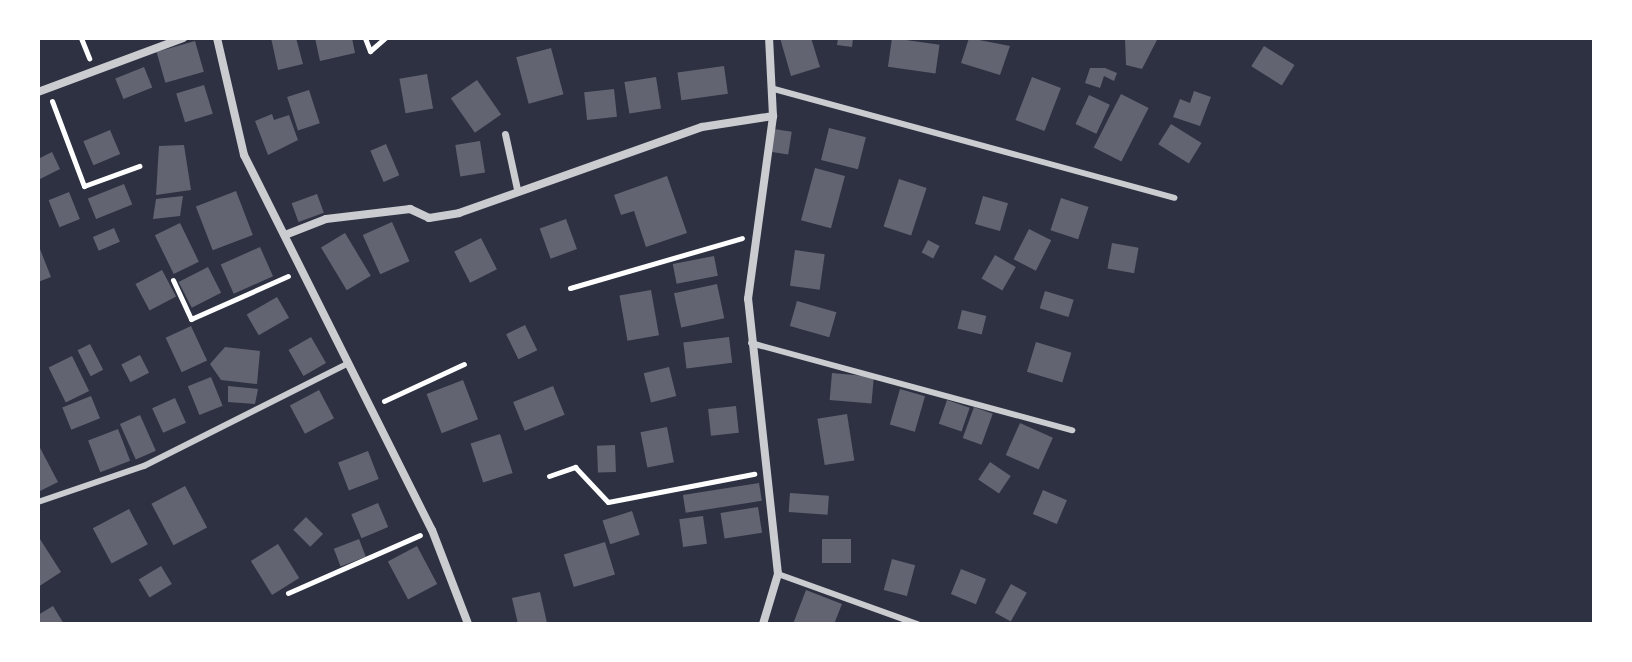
<!DOCTYPE html>
<style>
body{margin:0}
#map{position:relative;width:1632px;height:662px;overflow:hidden;background:#2d3142;font-family:Signika,sans-serif}
div>[style]{position:absolute}
.building>*{inset:0;background:#626471;transform-origin:0 0}
.path>*{height:5px;margin:-2.5px;padding:0 2.5px;transform-origin:2.5px;border-radius:2.5px;background:#fff}
.service>*{height:6px;margin:-3px;padding:0 3px;transform-origin:3px;border-radius:3px;background:#caccd0}
.pedestrian>*{height:7px;margin:-3.5px;padding:0 3.5px;transform-origin:3.5px;border-radius:3.5px;background:#caccd0}
.minor>*{height:8px;margin:-4px;padding:0 4px;transform-origin:4px;border-radius:4px;background:#caccd0}
span{translate:-50% -50%;white-space:nowrap;text-align:center;line-height:1.15;-webkit-text-stroke:6px #fff;paint-order:stroke}
.frame{position:absolute;inset:0;border:40px solid #fff;pointer-events:none}
</style>
<div id="map">
<div class="building">
<div style="clip-path:polygon(271px 38px,296px 38px,303px 64px,278px 70px)"></div>
<div style="clip-path:polygon(315px 38px,352px 38px,355px 53px,320px 61px)"></div>
<div style="clip-path:polygon(780px 38px,811px 38px,820px 67px,791px 76px)"></div>
<div style="clip-path:polygon(838px 38px,853px 38px,852px 47px,837px 45px)"></div>
<div style="left:892px;top:38px;width:48px;height:29px;rotate:8deg"></div>
<div style="clip-path:polygon(969px 38px,1010px 46px,1000px 75px,961px 63px)"></div>
<div style="clip-path:polygon(1125px 38px,1158px 38px,1142px 69px,1126px 65px)"></div>
<div style="left:195px;top:41px;width:32px;height:40px;rotate:74deg"></div>
<div style="left:1264px;top:46px;width:36px;height:24px;rotate:32deg"></div>
<div style="left:551px;top:48px;width:48px;height:36px;rotate:75deg"></div>
<div style="left:724px;top:66px;width:28px;height:47px;rotate:82deg"></div>
<div style="left:144px;top:67px;width:22px;height:31px;rotate:68deg"></div>
<div style="clip-path:polygon(1090px 68px,1105px 68px,1117px 73px,1114px 81px,1104px 76px,1100px 88px,1085px 83px)"></div>
<div style="left:427px;top:74px;width:35px;height:28px;rotate:80deg"></div>
<div style="left:656px;top:77px;width:32px;height:32px;rotate:81deg"></div>
<div style="left:1032px;top:77px;width:31px;height:46px;rotate:21deg"></div>
<div style="left:477px;top:80px;width:42px;height:32px;rotate:55deg"></div>
<div style="left:204px;top:85px;width:30px;height:29px;rotate:73deg"></div>
<div style="left:614px;top:89px;width:28px;height:30px;rotate:84deg"></div>
<div style="left:309px;top:90px;width:35px;height:23px;rotate:72deg"></div>
<div style="clip-path:polygon(1194px 91px,1211px 97px,1200px 126px,1173px 117px,1180px 99px,1190px 103px)"></div>
<div style="left:1121px;top:94px;width:31px;height:60px;rotate:27deg"></div>
<div style="left:1089px;top:95px;width:23px;height:32px;rotate:25deg"></div>
<div style="clip-path:polygon(272px 114px,274px 120px,289px 115px,298px 140px,268px 155px,255px 121px)"></div>
<div style="left:1171px;top:124px;width:36px;height:24px;rotate:32deg"></div>
<div style="left:829px;top:128px;width:38px;height:33px;rotate:14deg"></div>
<div style="left:774px;top:129px;width:18px;height:23px;rotate:9deg"></div>
<div style="left:110px;top:130px;width:26px;height:29px;rotate:67deg"></div>
<div style="left:480px;top:141px;width:32px;height:25px;rotate:81deg"></div>
<div style="left:386px;top:144px;width:34px;height:17px;rotate:67deg"></div>
<div style="clip-path:polygon(184px 145px,191px 190px,156px 195px,159px 146px)"></div>
<div style="clip-path:polygon(52px 152px,60px 169px,38px 180px,38px 159px)"></div>
<div style="left:815px;top:168px;width:31px;height:54px;rotate:15deg"></div>
<div style="clip-path:polygon(667px 176px,687px 233px,646px 247px,634px 211px,621px 215px,614px 195px)"></div>
<div style="left:899px;top:179px;width:29px;height:50px;rotate:18deg"></div>
<div style="left:124px;top:184px;width:22px;height:39px;rotate:68deg"></div>
<div style="left:236px;top:191px;width:47px;height:43px;rotate:69deg"></div>
<div style="left:69px;top:192px;width:29px;height:22px;rotate:68deg"></div>
<div style="left:317px;top:194px;width:20px;height:27px;rotate:70deg"></div>
<div style="clip-path:polygon(183px 196px,180px 216px,153px 219px,156px 199px)"></div>
<div style="left:983px;top:196px;width:26px;height:29px;rotate:16deg"></div>
<div style="left:1061px;top:198px;width:29px;height:34px;rotate:18deg"></div>
<div style="left:566px;top:219px;width:32px;height:28px;rotate:70deg"></div>
<div style="left:392px;top:222px;width:43px;height:32px;rotate:66deg"></div>
<div style="left:180px;top:223px;width:43px;height:28px;rotate:64deg"></div>
<div style="left:114px;top:228px;width:15px;height:23px;rotate:67deg"></div>
<div style="left:1029px;top:229px;width:25px;height:34px;rotate:27deg"></div>
<div style="left:345px;top:233px;width:50px;height:28px;rotate:59deg"></div>
<div style="left:481px;top:238px;width:35px;height:30px;rotate:63deg"></div>
<div style="left:928px;top:240px;width:13px;height:14px;rotate:27deg"></div>
<div style="left:1112px;top:243px;width:27px;height:26px;rotate:10deg"></div>
<div style="clip-path:polygon(38px 244px,51px 277px,38px 282px)"></div>
<div style="left:260px;top:247px;width:32px;height:43px;rotate:66deg"></div>
<div style="left:795px;top:250px;width:30px;height:36px;rotate:8deg"></div>
<div style="left:995px;top:255px;width:24px;height:27px;rotate:30deg"></div>
<div style="left:714px;top:256px;width:20px;height:42px;rotate:79deg"></div>
<div style="left:208px;top:267px;width:29px;height:33px;rotate:63deg"></div>
<div style="left:162px;top:270px;width:30px;height:30px;rotate:62deg"></div>
<div style="left:717px;top:284px;width:35px;height:44px;rotate:78deg"></div>
<div style="left:651px;top:290px;width:46px;height:32px;rotate:80deg"></div>
<div style="left:1045px;top:291px;width:30px;height:18px;rotate:17deg"></div>
<div style="left:277px;top:297px;width:24px;height:35px;rotate:60deg"></div>
<div style="left:797px;top:301px;width:41px;height:26px;rotate:16deg"></div>
<div style="left:962px;top:310px;width:25px;height:19px;rotate:14deg"></div>
<div style="left:525px;top:325px;width:28px;height:21px;rotate:64deg"></div>
<div style="left:191px;top:326px;width:38px;height:28px;rotate:65deg"></div>
<div style="left:311px;top:337px;width:30px;height:26px;rotate:60deg"></div>
<div style="left:729px;top:337px;width:26px;height:46px;rotate:83deg"></div>
<div style="left:1036px;top:342px;width:37px;height:31px;rotate:17deg"></div>
<div style="left:90px;top:344px;width:29px;height:14px;rotate:63deg"></div>
<div style="clip-path:polygon(225px 347px,260px 351px,257px 384px,221px 380px,210px 364px)"></div>
<div style="left:140px;top:355px;width:20px;height:21px;rotate:63deg"></div>
<div style="left:72px;top:356px;width:39px;height:26px;rotate:64deg"></div>
<div style="left:669px;top:367px;width:30px;height:26px;rotate:76deg"></div>
<div style="left:832px;top:373px;width:42px;height:27px;rotate:5deg"></div>
<div style="left:211px;top:377px;width:31px;height:25px;rotate:68deg"></div>
<div style="left:463px;top:380px;width:42px;height:39px;rotate:69deg"></div>
<div style="clip-path:polygon(228px 386px,258px 389px,255px 404px,228px 402px)"></div>
<div style="left:553px;top:386px;width:31px;height:43px;rotate:68deg"></div>
<div style="left:900px;top:389px;width:26px;height:37px;rotate:16deg"></div>
<div style="left:319px;top:390px;width:32px;height:33px;rotate:62deg"></div>
<div style="left:91px;top:396px;width:24px;height:31px;rotate:68deg"></div>
<div style="left:175px;top:398px;width:27px;height:25px;rotate:66deg"></div>
<div style="left:947px;top:400px;width:24px;height:25px;rotate:19deg"></div>
<div style="left:736px;top:406px;width:27px;height:28px;rotate:84deg"></div>
<div style="left:974px;top:407px;width:20px;height:33px;rotate:20deg"></div>
<div style="left:847px;top:414px;width:47px;height:30px;rotate:81deg"></div>
<div style="left:140px;top:415px;width:39px;height:22px;rotate:66deg"></div>
<div style="left:1020px;top:423px;width:36px;height:35px;rotate:24deg"></div>
<div style="left:667px;top:427px;width:36px;height:27px;rotate:79deg"></div>
<div style="left:118px;top:429px;width:34px;height:32px;rotate:69deg"></div>
<div style="left:500px;top:434px;width:41px;height:31px;rotate:72deg"></div>
<div style="clip-path:polygon(38px 444px,58px 482px,38px 492px)"></div>
<div style="left:615px;top:445px;width:27px;height:18px;rotate:88deg"></div>
<div style="left:368px;top:451px;width:30px;height:32px;rotate:69deg"></div>
<div style="left:990px;top:462px;width:25px;height:21px;rotate:34deg"></div>
<div style="left:759px;top:483px;width:18px;height:77px;rotate:81deg"></div>
<div style="left:185px;top:486px;width:47px;height:38px;rotate:62deg"></div>
<div style="left:1043px;top:490px;width:26px;height:26px;rotate:23deg"></div>
<div style="left:790px;top:493px;width:39px;height:19px;rotate:4deg"></div>
<div style="left:378px;top:503px;width:26px;height:29px;rotate:67deg"></div>
<div style="left:758px;top:507px;width:26px;height:38px;rotate:81deg"></div>
<div style="left:129px;top:509px;width:40px;height:41px;rotate:62deg"></div>
<div style="left:632px;top:511px;width:25px;height:31px;rotate:72deg"></div>
<div style="left:703px;top:516px;width:28px;height:24px;rotate:82deg"></div>
<div style="left:306px;top:517px;width:24px;height:18px;rotate:45deg"></div>
<div style="clip-path:polygon(38px 536px,61px 572px,38px 587px)"></div>
<div style="left:359px;top:539px;width:19px;height:27px;rotate:69deg"></div>
<div style="left:851px;top:539px;width:24px;height:29px;rotate:90deg"></div>
<div style="left:605px;top:542px;width:34px;height:43px;rotate:73deg"></div>
<div style="left:278px;top:544px;width:40px;height:32px;rotate:58deg"></div>
<div style="left:417px;top:546px;width:43px;height:33px;rotate:62deg"></div>
<div style="left:892px;top:559px;width:24px;height:32px;rotate:15deg"></div>
<div style="left:161px;top:566px;width:21px;height:26px;rotate:59deg"></div>
<div style="left:961px;top:569px;width:27px;height:27px;rotate:22deg"></div>
<div style="left:1011px;top:584px;width:18px;height:33px;rotate:29deg"></div>
<div style="clip-path:polygon(806px 590px,842px 604px,834px 624px,793px 624px)"></div>
<div style="clip-path:polygon(540px 592px,547px 623px,518px 624px,512px 598px)"></div>
<div style="clip-path:polygon(53px 606px,64px 624px,38px 624px,38px 615px)"></div>
</div>
<div class="path">
<div style="left:81px;top:38px;width:22px;rotate:68deg"></div>
<div style="left:365px;top:38px;width:14px;rotate:69deg"></div>
<div style="left:370px;top:51px;width:20px;rotate:-41deg"></div>
<div style="left:52px;top:101px;width:91px;rotate:69.4deg"></div>
<div style="left:84px;top:186px;width:59px;rotate:-20deg"></div>
<div style="left:173px;top:280px;width:43px;rotate:65.2deg"></div>
<div style="left:191px;top:319px;width:106px;rotate:-23.9deg"></div>
<div style="left:570px;top:288px;width:179px;rotate:-16.2deg"></div>
<div style="left:384px;top:401px;width:88px;rotate:-24.8deg"></div>
<div style="left:549px;top:476px;width:28px;rotate:-19deg"></div>
<div style="left:575px;top:467px;width:48px;rotate:46.7deg"></div>
<div style="left:608px;top:502px;width:149px;rotate:-10.9deg"></div>
<div style="left:288px;top:593px;width:144px;rotate:-23.7deg"></div>
</div>
<div class="service">
<div style="left:774px;top:89px;width:415px;rotate:15.2deg"></div>
<div style="left:751px;top:343px;width:333px;rotate:15.2deg"></div>
<div style="left:38px;top:502px;width:112px;rotate:-18.8deg"></div>
<div style="left:144px;top:466px;width:229px;rotate:-26.7deg"></div>
<div style="left:778px;top:574px;width:148px;rotate:19.8deg"></div>
</div>
<div class="pedestrian">
<div style="left:505px;top:134px;width:56px;rotate:77.7deg"></div>
</div>
<div class="minor">
<div style="left:217px;top:38px;width:120px;rotate:77deg"></div>
<div style="left:244px;top:155px;width:419px;rotate:63.4deg"></div>
<div style="left:432px;top:530px;width:101px;rotate:69deg"></div>
<div style="left:38px;top:92px;width:155px;rotate:-20.4deg"></div>
<div style="left:285px;top:235px;width:44px;rotate:-21.3deg"></div>
<div style="left:326px;top:219px;width:85px;rotate:-6.8deg"></div>
<div style="left:410px;top:209px;width:21px;rotate:25deg"></div>
<div style="left:429px;top:218px;width:30px;rotate:-9deg"></div>
<div style="left:459px;top:213px;width:258px;rotate:-19.5deg"></div>
<div style="left:702px;top:127px;width:72px;rotate:-8.8deg"></div>
<div style="left:763px;top:624px;width:52px;rotate:-73.3deg"></div>
<div style="left:778px;top:574px;width:277px;rotate:-96.2deg"></div>
<div style="left:748px;top:299px;width:185px;rotate:-82.2deg"></div>
<div style="left:773px;top:116px;width:78px;rotate:-92.9deg"></div>
</div>
<div class="frame"></div>
</div>
